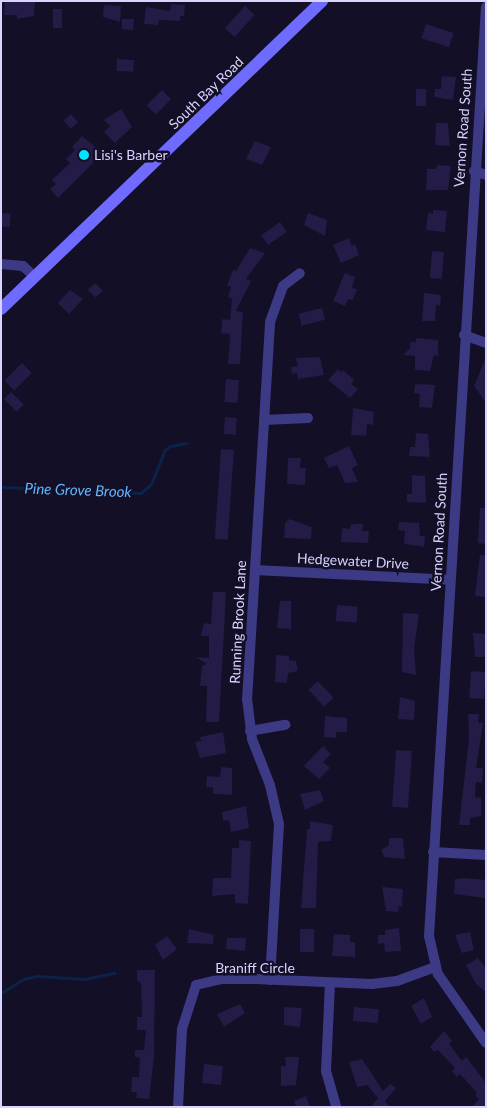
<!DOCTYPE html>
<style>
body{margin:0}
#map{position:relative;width:487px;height:1108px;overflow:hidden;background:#130f26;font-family:Lato,sans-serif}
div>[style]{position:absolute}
.stream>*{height:3px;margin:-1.5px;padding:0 1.5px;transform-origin:1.5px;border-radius:1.5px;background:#0c2248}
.building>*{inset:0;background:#241b47;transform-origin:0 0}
.street>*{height:10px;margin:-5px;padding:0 5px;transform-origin:5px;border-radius:5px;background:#3d3a85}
.secondary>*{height:12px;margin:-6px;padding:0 6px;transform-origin:6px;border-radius:6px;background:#6f6bff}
.dots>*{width:14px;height:14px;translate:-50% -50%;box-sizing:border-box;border:2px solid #130f26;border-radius:50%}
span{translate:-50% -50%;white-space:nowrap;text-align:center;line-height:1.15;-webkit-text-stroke:5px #130f26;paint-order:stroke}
.street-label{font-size:14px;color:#d9d4ff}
.poi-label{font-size:14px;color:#d9d4ff}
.left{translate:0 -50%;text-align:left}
.water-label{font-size:15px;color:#62b6ff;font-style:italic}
.frame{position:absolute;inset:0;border:2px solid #d9d4ff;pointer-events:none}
</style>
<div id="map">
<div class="stream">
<div style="left:1px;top:487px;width:140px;rotate:2.5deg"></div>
<div style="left:141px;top:493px;width:13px;rotate:-42deg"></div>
<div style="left:151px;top:484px;width:35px;rotate:-68deg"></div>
<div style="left:164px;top:451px;width:8px;rotate:-40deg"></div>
<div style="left:170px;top:446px;width:17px;rotate:-10deg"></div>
<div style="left:1px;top:993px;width:26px;rotate:-32deg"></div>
<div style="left:23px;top:979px;width:14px;rotate:-12deg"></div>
<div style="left:37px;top:976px;width:48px;rotate:3.6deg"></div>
<div style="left:85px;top:979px;width:30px;rotate:-12deg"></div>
</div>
<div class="building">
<div style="clip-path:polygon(5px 1px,35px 2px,34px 16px,17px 19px,17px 15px,4px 15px)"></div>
<div style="clip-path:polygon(171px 4px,185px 5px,184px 16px,180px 16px,180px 21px,159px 20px,158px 25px,144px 24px,146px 7px,170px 11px)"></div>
<div style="clip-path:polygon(104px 5px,121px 6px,120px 22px,103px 17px)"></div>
<div style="left:245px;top:6px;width:13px;height:30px;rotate:42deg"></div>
<div style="left:53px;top:9px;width:9px;height:19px"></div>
<div style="clip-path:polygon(122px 19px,134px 19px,133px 30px,122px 29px)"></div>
<div style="left:426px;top:24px;width:29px;height:15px;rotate:18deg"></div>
<div style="left:117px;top:59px;width:17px;height:12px;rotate:3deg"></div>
<div style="clip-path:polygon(442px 76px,456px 77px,453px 100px,434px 97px,435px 89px,441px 89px)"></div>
<div style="left:416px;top:89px;width:10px;height:17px"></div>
<div style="left:162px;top:90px;width:13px;height:22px;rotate:45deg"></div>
<div style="clip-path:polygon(121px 109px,132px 127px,115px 143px,104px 132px,110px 126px,104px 120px)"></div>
<div style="left:71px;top:114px;width:11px;height:10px;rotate:49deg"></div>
<div style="clip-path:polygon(436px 123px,448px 123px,450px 146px,435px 145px)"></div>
<div style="clip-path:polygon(82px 136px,103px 153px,58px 198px,50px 189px,56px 184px,52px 180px,70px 163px,66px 159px,75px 150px,72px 147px)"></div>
<div style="clip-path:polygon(255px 141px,271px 147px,262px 165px,246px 159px)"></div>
<div style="clip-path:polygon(437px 165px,451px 166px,448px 190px,426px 190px,427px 169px,436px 169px)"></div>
<div style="clip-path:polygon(433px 210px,447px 211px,445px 232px,426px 230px,428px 213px,433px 214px)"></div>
<div style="left:1px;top:213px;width:10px;height:13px;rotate:6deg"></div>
<div style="clip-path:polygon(308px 213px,327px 220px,325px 236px,304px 225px)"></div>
<div style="left:280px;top:222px;width:12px;height:23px;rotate:55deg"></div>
<div style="clip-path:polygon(349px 238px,352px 246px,355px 244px,359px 255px,341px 263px,333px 245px)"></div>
<div style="clip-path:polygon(250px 248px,265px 253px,246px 279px,251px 281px,236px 311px,243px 312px,240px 364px,228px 364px,230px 334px,221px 333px,222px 319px,230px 320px,232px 299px,228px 297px,231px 287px,227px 286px,233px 270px,236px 271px)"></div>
<div style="left:432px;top:251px;width:12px;height:27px;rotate:5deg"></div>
<div style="clip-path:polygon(345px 273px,355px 277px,352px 288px,357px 289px,353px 300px,348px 299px,345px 306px,333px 301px)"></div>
<div style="left:95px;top:283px;width:11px;height:10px;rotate:45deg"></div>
<div style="clip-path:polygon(70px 290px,83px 299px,69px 314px,58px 303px)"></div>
<div style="clip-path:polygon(424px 293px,441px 295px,440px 306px,436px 305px,435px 321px,422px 321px)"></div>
<div style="left:322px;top:308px;width:12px;height:24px;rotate:76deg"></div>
<div style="clip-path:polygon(416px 338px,438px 340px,438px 356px,434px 355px,430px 371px,415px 370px,415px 356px,403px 355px,410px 348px,410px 342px,416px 342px)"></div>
<div style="clip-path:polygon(320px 357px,324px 375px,298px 379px,297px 373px,292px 374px,291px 367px,298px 366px,296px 358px)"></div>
<div style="clip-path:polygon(486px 357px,486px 403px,474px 386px)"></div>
<div style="left:22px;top:363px;width:14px;height:25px;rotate:45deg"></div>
<div style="clip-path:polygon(338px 369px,341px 372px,343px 370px,354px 380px,351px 384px,358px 389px,350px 398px,328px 380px)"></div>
<div style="left:226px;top:379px;width:13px;height:23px;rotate:4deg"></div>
<div style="clip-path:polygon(419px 384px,435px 385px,432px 408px,419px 407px,420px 394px,414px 393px,415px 385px)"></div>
<div style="left:11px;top:392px;width:18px;height:10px;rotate:45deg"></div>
<div style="clip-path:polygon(353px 408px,374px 412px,373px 425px,367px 424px,366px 436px,351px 435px)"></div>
<div style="left:225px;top:417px;width:12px;height:17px;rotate:5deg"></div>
<div style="clip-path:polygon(416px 433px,428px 434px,430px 457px,409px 456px,410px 447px,415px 447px)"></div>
<div style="clip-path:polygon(349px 446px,358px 465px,352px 468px,358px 482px,345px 483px,337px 465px,329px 468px,324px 458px)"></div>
<div style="left:221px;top:449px;width:13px;height:90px;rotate:4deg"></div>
<div style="clip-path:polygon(288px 458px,301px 458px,300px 468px,306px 468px,305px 485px,287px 484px)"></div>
<div style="clip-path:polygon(412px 475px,425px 476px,426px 503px,407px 502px,407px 494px,412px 494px)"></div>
<div style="clip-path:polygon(480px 508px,486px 508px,486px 544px,478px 543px)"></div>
<div style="clip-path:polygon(289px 519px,312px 527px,311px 539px,284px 538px,285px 523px)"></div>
<div style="clip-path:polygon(399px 522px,419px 523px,420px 536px,425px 536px,424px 547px,404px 544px,405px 531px,398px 530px)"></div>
<div style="clip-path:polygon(355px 524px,363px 524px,362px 531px,369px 531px,368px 543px,341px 542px,342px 528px,350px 529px,351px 525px)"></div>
<div style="clip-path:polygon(480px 555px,486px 555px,486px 597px,475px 596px)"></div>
<div style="clip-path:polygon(213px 592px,225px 592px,226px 595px,219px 722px,206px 722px,207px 686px,200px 686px,202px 666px,207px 664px,196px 657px,209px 658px,209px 636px,201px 636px,204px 623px,211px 624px)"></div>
<div style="clip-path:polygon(280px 601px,291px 601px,291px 629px,277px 628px)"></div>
<div style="left:337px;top:605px;width:21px;height:16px;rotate:5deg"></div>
<div style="clip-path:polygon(403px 613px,419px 614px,414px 649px,416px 675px,402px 672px)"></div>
<div style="clip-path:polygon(473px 633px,486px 634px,486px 657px,475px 657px)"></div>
<div style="clip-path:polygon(276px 655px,289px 656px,289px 660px,296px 661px,298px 671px,288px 673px,287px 683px,275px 682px)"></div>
<div style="left:471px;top:671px;width:15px;height:27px;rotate:4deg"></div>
<div style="left:318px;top:681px;width:23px;height:13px;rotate:47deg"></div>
<div style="clip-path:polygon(400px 697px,415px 701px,414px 720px,398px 719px)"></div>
<div style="clip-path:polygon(468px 714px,479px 714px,478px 723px,483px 723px,476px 768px,483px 768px,482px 783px,476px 782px,475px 797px,481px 798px,481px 816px,470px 818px,470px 825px,459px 825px,469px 738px)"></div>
<div style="clip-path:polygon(325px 716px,347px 718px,347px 732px,336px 732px,336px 738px,324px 737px)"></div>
<div style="clip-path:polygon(223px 732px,226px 753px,200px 758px,195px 742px,201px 741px,200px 737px)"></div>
<div style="clip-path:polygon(323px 746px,331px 754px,323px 762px,330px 768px,319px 779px,304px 766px)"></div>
<div style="left:396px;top:750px;width:16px;height:57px;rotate:4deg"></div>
<div style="clip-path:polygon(221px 767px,232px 768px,232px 795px,213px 794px,213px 787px,206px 787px,207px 776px,220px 777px)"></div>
<div style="clip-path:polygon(320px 790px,324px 801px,305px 810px,300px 794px)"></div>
<div style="clip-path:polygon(246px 806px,249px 828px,231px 832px,229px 820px,223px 821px,222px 812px)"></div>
<div style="clip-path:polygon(310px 821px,333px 825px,331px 841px,318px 842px,316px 908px,301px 908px,307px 829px,310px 829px)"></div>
<div style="clip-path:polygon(389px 838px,403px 838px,405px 859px,384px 857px,381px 850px,389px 845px)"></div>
<div style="clip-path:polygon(239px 840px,251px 841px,248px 904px,235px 903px,235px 894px,212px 896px,213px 878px,231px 878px,232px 848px,239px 848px)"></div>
<div style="clip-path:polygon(464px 878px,486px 880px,485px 898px,454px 894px,455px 879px)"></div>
<div style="clip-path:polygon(382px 887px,403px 889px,402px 907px,399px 906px,398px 912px,386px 911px)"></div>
<div style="clip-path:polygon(399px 928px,401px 951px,385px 952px,384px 943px,378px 944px,378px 935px,385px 935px,385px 930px)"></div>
<div style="clip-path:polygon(189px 929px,214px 935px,213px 944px,187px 943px)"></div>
<div style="left:300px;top:929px;width:14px;height:23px"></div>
<div style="clip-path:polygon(470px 932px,474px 950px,462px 953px,455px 935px)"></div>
<div style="clip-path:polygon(334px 934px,350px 935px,350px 942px,355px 942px,355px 957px,332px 956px)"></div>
<div style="clip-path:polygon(167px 936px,177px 949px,163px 960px,155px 945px)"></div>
<div style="clip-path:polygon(227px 938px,246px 938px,245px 951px,226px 949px)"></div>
<div style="clip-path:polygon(478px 958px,486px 968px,486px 992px,476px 984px,466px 965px)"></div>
<div style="clip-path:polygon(137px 970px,155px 970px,154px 1058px,149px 1099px,136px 1098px,137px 1092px,131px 1092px,132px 1077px,139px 1077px,140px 1058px,135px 1057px,135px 1050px,144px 1050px,146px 1030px,137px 1030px,137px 1017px,142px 1017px,141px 984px,137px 980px)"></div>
<div style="clip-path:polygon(424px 998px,432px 1017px,421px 1024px,411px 1006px)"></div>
<div style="clip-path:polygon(240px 1004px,245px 1013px,224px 1027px,217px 1014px)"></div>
<div style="clip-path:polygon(284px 1007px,302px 1008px,300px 1027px,284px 1025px)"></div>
<div style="left:354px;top:1007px;width:25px;height:14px;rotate:5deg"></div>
<div style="clip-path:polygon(444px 1031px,452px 1041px,449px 1044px,462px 1061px,466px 1057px,486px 1083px,486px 1105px,483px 1107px,472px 1107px,479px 1099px,475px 1095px,477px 1093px,460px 1074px,457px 1077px,452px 1071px,455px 1068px,438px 1050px,434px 1052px,430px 1047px)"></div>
<div style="clip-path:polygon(285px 1057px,299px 1057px,296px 1085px,281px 1086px,281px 1066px,286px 1066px)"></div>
<div style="clip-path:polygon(362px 1059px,383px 1091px,390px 1084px,396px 1088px,385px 1101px,390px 1107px,371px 1107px,378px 1098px,367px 1085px,357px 1087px,349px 1062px)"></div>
<div style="left:204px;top:1064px;width:19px;height:19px;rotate:6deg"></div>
<div style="clip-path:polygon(306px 1096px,310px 1107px,296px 1107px,294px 1101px)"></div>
</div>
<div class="street">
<div style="left:486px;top:7px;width:931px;rotate:93.51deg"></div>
<div style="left:429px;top:936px;width:39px;rotate:77deg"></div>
<div style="left:438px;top:974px;width:84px;rotate:55.2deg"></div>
<div style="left:474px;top:171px;width:13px;rotate:18deg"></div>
<div style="left:1px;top:264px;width:22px;rotate:5deg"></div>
<div style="left:23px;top:266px;width:16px;rotate:43deg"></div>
<div style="left:464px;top:335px;width:23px;rotate:20deg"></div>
<div style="left:264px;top:420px;width:44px;rotate:-2.6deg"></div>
<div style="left:255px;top:570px;width:195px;rotate:2.9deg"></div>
<div style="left:250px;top:731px;width:36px;rotate:-10deg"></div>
<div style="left:433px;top:852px;width:53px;rotate:3.2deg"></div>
<div style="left:270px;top:980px;width:156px;rotate:-86.7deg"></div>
<div style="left:279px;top:824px;width:40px;rotate:-103deg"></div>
<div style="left:270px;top:785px;width:49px;rotate:-111.4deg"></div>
<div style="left:252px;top:739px;width:39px;rotate:-97deg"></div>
<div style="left:247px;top:700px;width:379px;rotate:-86.5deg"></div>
<div style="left:270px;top:322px;width:38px;rotate:-70deg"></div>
<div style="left:283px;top:286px;width:21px;rotate:-37deg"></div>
<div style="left:330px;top:983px;width:88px;rotate:92.6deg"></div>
<div style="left:326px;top:1071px;width:37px;rotate:74deg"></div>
<div style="left:178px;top:1107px;width:78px;rotate:-87.1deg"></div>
<div style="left:182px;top:1029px;width:46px;rotate:-72.3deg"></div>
<div style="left:196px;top:985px;width:28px;rotate:-13deg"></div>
<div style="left:223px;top:979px;width:33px"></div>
<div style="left:256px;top:979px;width:116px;rotate:2.5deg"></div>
<div style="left:372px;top:984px;width:25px;rotate:-7deg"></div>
<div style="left:397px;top:981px;width:40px;rotate:-20.2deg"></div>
</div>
<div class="secondary">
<div style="left:1px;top:309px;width:445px;rotate:-43.8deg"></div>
</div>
<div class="dots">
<div style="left:84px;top:155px;background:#00e5ff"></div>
</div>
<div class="street-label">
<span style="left:206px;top:93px;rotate:-44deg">South Bay Road</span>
<span style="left:463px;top:128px;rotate:-86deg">Vernon Road South</span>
<span style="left:439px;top:532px;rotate:-87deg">Vernon Road South</span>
<span style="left:353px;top:561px;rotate:3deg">Hedgewater Drive</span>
<span style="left:238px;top:622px;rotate:-87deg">Running Brook Lane</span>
<span style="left:255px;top:968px">Braniff Circle</span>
</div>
<div class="poi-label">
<span class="left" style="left:94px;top:155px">Lisi's Barber</span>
</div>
<div class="water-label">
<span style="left:78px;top:490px;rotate:2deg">Pine Grove Brook</span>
</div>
<div class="frame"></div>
</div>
